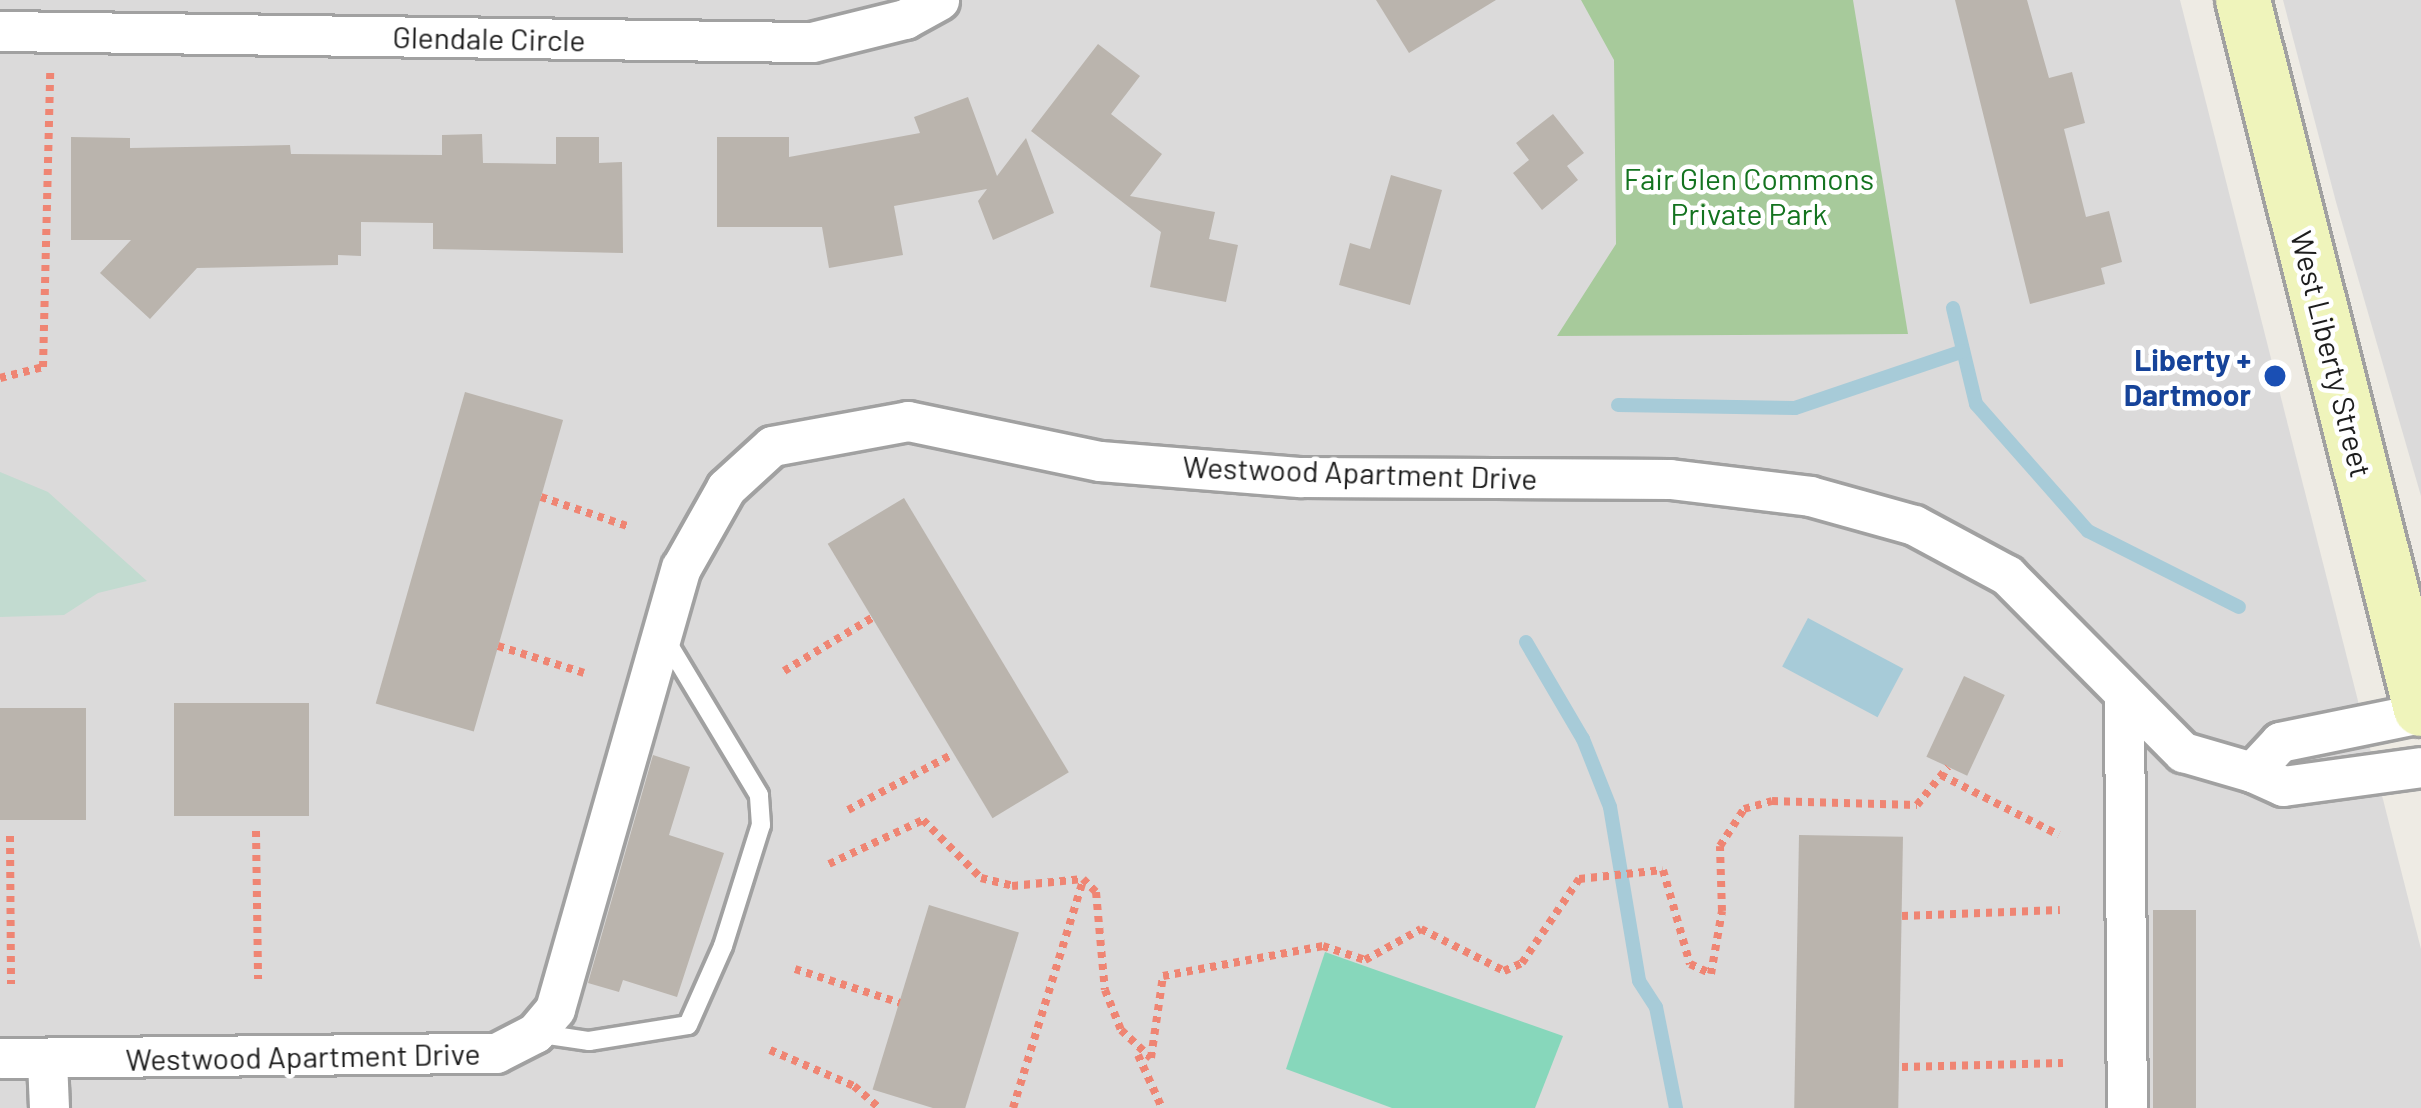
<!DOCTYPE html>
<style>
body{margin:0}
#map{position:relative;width:2421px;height:1108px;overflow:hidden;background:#eeebe4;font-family:Barlow,sans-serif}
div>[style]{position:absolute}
.residential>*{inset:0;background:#dbdada}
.forest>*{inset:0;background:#a7ca9b}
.wetland>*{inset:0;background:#c2dbd0}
.pitch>*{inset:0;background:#87d7bb}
.water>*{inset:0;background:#a7cbd8;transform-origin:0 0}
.stream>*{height:14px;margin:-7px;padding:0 7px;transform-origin:7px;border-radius:7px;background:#a7cbd8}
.building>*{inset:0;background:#bab4ad;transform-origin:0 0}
.path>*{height:8px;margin-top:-4px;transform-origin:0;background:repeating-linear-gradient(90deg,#ef8573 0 6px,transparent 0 12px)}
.roads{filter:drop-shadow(3px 0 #a1a1a1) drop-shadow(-3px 0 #a1a1a1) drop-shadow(0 3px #a1a1a1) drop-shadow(0 -3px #a1a1a1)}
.service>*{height:18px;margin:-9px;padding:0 9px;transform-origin:9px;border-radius:9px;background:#fff}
.minor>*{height:39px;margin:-19.5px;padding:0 19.5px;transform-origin:19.5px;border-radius:19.5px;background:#fff}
.secondary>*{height:54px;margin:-27px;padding:0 27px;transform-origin:27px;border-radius:27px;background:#eff4bb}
.dots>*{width:33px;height:33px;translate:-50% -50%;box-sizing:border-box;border:6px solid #fff;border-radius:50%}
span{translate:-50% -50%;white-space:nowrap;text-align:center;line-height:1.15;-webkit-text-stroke:9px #fff;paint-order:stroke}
.street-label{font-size:30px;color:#1d1d1d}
.park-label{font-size:30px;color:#13731f}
.transit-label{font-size:30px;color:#164399;font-weight:700}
.right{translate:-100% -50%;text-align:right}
</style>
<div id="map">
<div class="residential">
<div style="clip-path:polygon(0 0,2180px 0,2421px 949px,2421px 1108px,0 1108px)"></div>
<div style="clip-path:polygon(2283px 0,2421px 0,2421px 496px,2336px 202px)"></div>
</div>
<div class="forest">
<div style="clip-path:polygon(1581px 0,1853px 0,1908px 334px,1557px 336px,1616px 244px,1614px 60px)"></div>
</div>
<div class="wetland">
<div style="clip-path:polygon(0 472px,48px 492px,147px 581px,98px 593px,64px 615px,0 617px)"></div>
</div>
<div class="pitch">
<div style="clip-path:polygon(1325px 952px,1563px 1036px,1535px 1108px,1392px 1108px,1286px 1069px)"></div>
</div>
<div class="water">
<div style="left:1808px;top:618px;width:108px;height:55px;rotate:28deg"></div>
</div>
<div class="stream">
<div style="left:1953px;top:308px;width:99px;rotate:76.5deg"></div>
<div style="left:1976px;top:404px;width:169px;rotate:48.6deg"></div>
<div style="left:2088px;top:531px;width:169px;rotate:26.7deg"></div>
<div style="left:1618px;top:405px;width:177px;rotate:1deg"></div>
<div style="left:1795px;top:408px;width:177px;rotate:-18.7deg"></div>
<div style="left:1526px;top:642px;width:113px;rotate:59.6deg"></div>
<div style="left:1583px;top:739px;width:73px;rotate:68.3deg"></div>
<div style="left:1610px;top:807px;width:176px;rotate:80.5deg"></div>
<div style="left:1639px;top:981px;width:31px;rotate:57deg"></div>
<div style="left:1656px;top:1007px;width:103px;rotate:78.8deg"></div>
</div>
<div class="building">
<div style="clip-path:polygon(1376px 0,1496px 0,1409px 53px)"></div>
<div style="clip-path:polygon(1955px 0,2027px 0,2049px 78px,2072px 72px,2085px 123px,2064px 129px,2086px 217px,2109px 211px,2122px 262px,2101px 268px,2105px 284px,2030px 304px)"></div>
<div style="clip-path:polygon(1098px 44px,1140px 76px,1111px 114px,1162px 154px,1130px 196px,1215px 212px,1209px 239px,1238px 245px,1226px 302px,1150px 287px,1161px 232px,1031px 131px)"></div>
<div style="clip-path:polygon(968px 97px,997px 176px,1026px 138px,1054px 213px,993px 240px,978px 201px,987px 189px,894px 206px,903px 255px,829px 268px,822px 227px,717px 227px,717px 137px,789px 137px,789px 157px,920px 133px,914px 117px)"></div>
<div style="clip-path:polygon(1553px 114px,1584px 153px,1567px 166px,1578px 180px,1542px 210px,1513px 173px,1529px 160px,1516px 143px)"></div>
<div style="clip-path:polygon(482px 134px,483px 163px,556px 164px,556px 137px,599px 137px,599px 163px,622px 162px,623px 253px,433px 249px,433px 223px,361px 222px,361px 256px,338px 255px,338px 265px,197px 268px,150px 319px,100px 273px,131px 240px,71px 240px,71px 137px,130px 138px,130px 148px,290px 145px,291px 154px,442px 155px,442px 135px)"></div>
<div style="clip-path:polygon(1391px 175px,1442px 190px,1410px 305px,1339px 285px,1350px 243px,1370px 249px)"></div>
<div style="left:465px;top:392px;width:102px;height:324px;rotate:16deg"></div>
<div style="left:904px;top:498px;width:320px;height:89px;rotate:59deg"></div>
<div style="left:1964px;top:676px;width:45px;height:89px;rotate:25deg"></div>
<div style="left:174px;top:703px;width:135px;height:113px"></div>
<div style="left:0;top:708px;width:86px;height:112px"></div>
<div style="clip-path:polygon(653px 755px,690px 767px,669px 835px,724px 853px,677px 997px,623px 980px,619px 992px,588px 983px)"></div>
<div style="left:1799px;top:835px;width:104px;height:273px;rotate:1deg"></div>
<div style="left:929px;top:905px;width:94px;height:193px;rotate:17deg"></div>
<div style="left:2153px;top:910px;width:43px;height:198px"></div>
</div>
<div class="path">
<div style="left:0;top:378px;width:44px;rotate:-14.3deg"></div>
<div style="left:43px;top:367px;width:296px;rotate:-88.6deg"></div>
<div style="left:541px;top:497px;width:94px;rotate:18.6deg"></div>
<div style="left:498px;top:646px;width:90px;rotate:17.4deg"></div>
<div style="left:784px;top:671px;width:103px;rotate:-31.1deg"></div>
<div style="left:1941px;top:775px;width:132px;rotate:27deg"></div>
<div style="left:848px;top:810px;width:119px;rotate:-28.1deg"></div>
<div style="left:256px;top:831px;width:148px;rotate:89.2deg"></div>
<div style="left:10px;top:836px;width:148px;rotate:89.6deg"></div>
<div style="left:829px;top:864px;width:104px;rotate:-25.1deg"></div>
<div style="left:923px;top:820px;width:82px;rotate:45deg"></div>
<div style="left:981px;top:878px;width:32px;rotate:14deg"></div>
<div style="left:1012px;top:886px;width:71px;rotate:-5.6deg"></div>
<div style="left:1083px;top:879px;width:18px;rotate:45deg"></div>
<div style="left:1096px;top:892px;width:98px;rotate:84.8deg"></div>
<div style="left:1105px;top:990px;width:43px;rotate:68.2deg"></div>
<div style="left:1121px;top:1030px;width:41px;rotate:43deg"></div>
<div style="left:1151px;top:1058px;width:83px;rotate:-81.7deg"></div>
<div style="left:1163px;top:976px;width:163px;rotate:-10.6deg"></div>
<div style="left:1323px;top:946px;width:44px;rotate:18.4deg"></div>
<div style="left:1365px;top:960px;width:64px;rotate:-29deg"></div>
<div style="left:1421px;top:929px;width:93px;rotate:26.8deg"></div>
<div style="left:1504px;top:971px;width:20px;rotate:-24deg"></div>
<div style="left:1522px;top:963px;width:102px;rotate:-55.8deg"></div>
<div style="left:1579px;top:879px;width:84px;rotate:-6.1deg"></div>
<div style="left:1663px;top:870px;width:98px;rotate:74deg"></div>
<div style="left:1690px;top:964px;width:23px;rotate:25deg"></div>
<div style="left:1711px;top:974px;width:64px;rotate:-80.1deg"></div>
<div style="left:1722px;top:911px;width:65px;rotate:-91.8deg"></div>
<div style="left:1720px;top:846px;width:44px;rotate:-57deg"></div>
<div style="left:1744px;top:809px;width:29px;rotate:-16deg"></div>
<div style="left:1772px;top:801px;width:145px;rotate:1.6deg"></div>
<div style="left:1917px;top:805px;width:49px;rotate:-50.8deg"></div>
<div style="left:1902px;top:916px;width:158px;rotate:-2.2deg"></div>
<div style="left:795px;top:969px;width:110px;rotate:17.9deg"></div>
<div style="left:770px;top:1050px;width:91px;rotate:23.2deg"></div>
<div style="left:854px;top:1086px;width:33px;rotate:41deg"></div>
<div style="left:1138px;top:1055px;width:58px;rotate:65.6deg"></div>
<div style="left:1902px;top:1067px;width:161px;rotate:-1.4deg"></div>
<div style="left:1013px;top:1108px;width:239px;rotate:-72.9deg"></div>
</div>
<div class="roads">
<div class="service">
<div style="left:535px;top:1033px;width:55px;rotate:8.4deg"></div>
<div style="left:589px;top:1041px;width:100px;rotate:-9.2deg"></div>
<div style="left:688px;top:1025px;width:86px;rotate:-66.1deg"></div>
<div style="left:723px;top:946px;width:127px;rotate:-72.6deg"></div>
<div style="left:761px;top:825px;width:30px;rotate:-94deg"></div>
<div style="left:759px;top:795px;width:184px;rotate:-121deg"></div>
</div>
<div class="minor">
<div style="left:0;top:31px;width:812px;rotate:0.78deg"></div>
<div style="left:812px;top:42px;width:96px;rotate:-13.9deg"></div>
<div style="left:905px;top:19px;width:39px;rotate:-29deg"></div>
<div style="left:2124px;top:701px;width:407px;rotate:89.6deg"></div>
<div style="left:2421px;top:713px;width:144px;rotate:168.4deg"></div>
<div style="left:2280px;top:742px;width:41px;rotate:133deg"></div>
<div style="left:2252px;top:772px;width:34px;rotate:24deg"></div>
<div style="left:2283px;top:786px;width:139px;rotate:-7.8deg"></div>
<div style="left:0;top:1058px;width:496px;rotate:-0.6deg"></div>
<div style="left:496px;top:1053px;width:44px;rotate:-27.1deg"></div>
<div style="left:535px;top:1033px;width:31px;rotate:-50deg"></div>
<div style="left:555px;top:1009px;width:459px;rotate:-74.1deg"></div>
<div style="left:681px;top:568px;width:92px;rotate:-60.6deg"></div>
<div style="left:726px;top:488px;width:62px;rotate:-42.4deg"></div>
<div style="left:772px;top:446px;width:138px;rotate:-10.4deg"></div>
<div style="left:908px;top:421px;width:196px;rotate:11.8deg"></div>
<div style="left:1100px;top:461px;width:202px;rotate:4.6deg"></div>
<div style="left:1301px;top:477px;width:369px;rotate:0.3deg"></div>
<div style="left:1670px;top:479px;width:141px;rotate:6.9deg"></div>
<div style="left:1810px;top:496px;width:108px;rotate:15.6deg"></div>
<div style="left:1914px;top:525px;width:106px;rotate:28.3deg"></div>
<div style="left:2007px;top:575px;width:250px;rotate:45.2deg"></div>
<div style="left:2183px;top:752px;width:72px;rotate:16.2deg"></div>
<div style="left:47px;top:1060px;width:48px;rotate:87.6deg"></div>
</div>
<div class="secondary">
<div style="left:2243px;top:0;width:731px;rotate:75.91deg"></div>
</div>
</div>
<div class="dots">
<div style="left:2275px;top:376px;background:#1a4fb4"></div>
</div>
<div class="street-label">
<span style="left:489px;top:38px;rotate:1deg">Glendale Circle</span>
<span style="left:2332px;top:354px;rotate:76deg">West Liberty Street</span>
<span style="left:1360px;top:472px;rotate:2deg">Westwood Apartment Drive</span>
<span style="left:303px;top:1056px;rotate:-1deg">Westwood Apartment Drive</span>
</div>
<div class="park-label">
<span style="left:1749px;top:195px">Fair Glen Commons<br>Private Park</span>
</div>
<div class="transit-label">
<span class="right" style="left:2251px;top:376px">Liberty +<br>Dartmoor</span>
</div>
</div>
